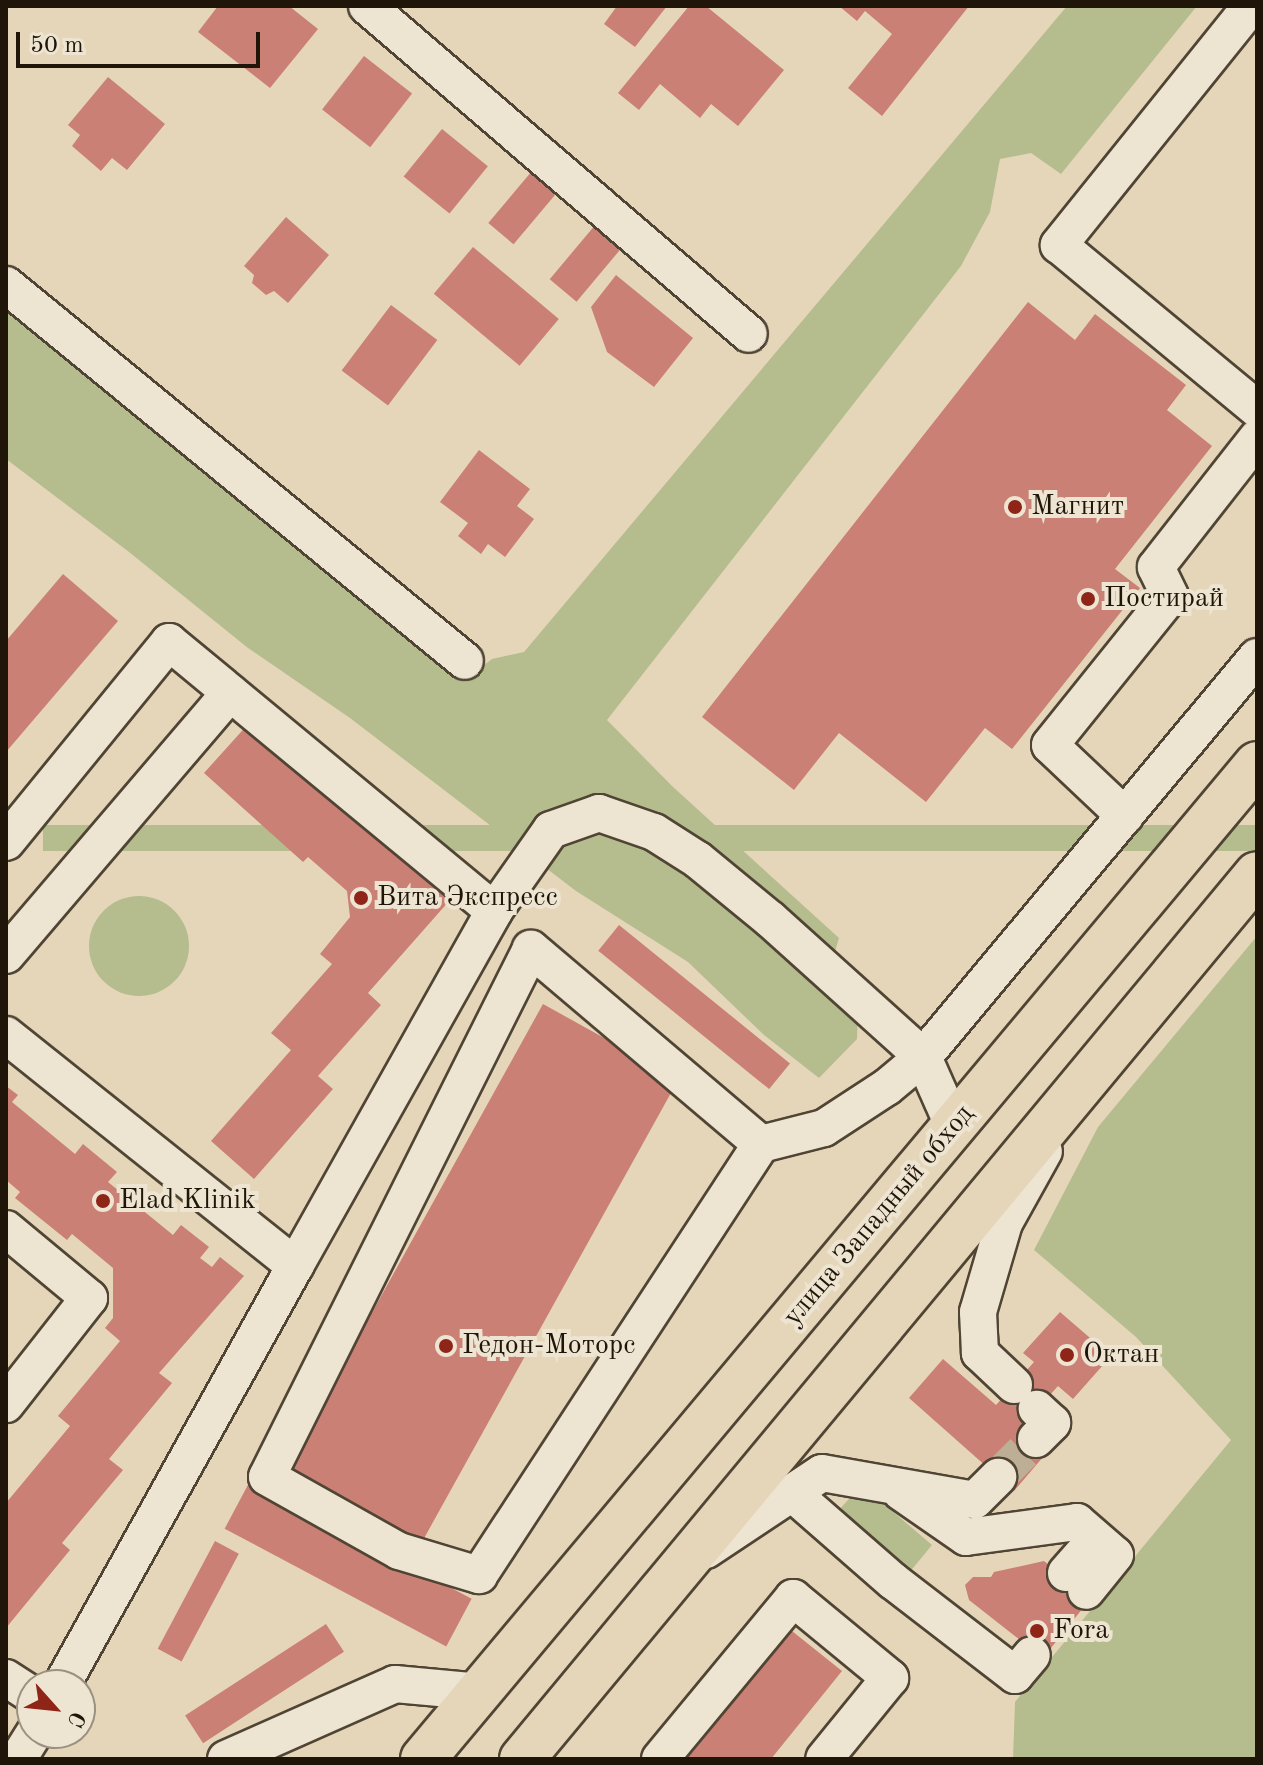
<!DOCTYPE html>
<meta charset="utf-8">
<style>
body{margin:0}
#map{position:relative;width:1263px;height:1765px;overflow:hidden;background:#e5d6ba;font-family:"Old Standard TT",serif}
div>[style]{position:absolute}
.green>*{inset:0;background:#b5bd8f;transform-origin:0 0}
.round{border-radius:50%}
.building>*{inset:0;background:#ca8074;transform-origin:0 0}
.minor-tunnel>*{height:36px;margin-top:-18px;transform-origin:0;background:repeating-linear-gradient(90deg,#bdaf96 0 36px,transparent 0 54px)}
.roads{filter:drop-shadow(2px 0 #504534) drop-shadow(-2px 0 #504534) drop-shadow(0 2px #504534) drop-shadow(0 -2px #504534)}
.minor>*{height:36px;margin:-18px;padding:0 18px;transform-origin:18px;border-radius:18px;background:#eee4d2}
.major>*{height:44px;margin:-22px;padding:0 22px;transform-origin:22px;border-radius:22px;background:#e5d6ba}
.dots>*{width:22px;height:22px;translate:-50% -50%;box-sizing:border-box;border:4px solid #eee4d2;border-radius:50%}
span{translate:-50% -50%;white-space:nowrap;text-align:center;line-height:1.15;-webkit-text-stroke:8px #eee4d2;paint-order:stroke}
.poi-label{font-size:28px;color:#1f1508}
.left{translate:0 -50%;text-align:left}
.street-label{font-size:28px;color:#1f1508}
.frame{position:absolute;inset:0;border:8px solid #1f1508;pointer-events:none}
.north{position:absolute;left:16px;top:1669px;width:80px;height:80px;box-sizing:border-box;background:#eee4d2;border:2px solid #9b9181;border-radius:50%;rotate:117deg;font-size:22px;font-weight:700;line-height:32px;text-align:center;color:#1f1508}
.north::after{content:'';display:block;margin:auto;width:28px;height:36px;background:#8f2418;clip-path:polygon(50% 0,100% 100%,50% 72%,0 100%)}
.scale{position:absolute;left:16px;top:32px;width:244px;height:36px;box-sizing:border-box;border:4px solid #1f1508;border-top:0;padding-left:10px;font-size:24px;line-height:28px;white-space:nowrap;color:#1f1508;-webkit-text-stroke:6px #eee4d2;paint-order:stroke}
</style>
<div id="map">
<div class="green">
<div style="clip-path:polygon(1067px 6px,1197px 6px,1061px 174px,1031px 153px,1000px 159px,990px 212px,961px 266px,607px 720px,672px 786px,839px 938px,826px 982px,858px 1016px,857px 1039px,819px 1078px,764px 1035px,688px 962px,576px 891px,350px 718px,248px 648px,129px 552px,6px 459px,6px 307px,463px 681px,492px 659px,524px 652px)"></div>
<div style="left:1257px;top:825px;width:26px;height:1214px;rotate:90deg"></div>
<div class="round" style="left:89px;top:896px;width:100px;height:100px"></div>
<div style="clip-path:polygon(1257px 936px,1257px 1759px,1013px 1759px,1015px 1702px,1231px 1440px,1136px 1337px,1034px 1250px,1098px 1127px)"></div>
<div style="clip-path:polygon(849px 1499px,870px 1499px,884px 1504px,932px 1545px,904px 1579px,837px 1512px)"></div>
</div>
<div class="building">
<div style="clip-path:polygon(218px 6px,289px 6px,318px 29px,270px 88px,198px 32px)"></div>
<div style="clip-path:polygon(617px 6px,667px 6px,635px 47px,604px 24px)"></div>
<div style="clip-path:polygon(689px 6px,706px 6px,784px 70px,738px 126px,711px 104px,700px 118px,660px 84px,639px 110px,618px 93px)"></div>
<div style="clip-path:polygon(839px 6px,969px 6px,882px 116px,848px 88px,892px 34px,865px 11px,857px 21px)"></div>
<div style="left:364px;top:56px;width:61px;height:68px;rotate:38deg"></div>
<div style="clip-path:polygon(108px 77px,165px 124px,127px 170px,112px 158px,101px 171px,72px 146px,80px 135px,68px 125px)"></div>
<div style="left:442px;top:129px;width:59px;height:61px;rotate:39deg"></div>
<div style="left:532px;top:171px;width:33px;height:68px;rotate:40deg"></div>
<div style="clip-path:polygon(286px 217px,329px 255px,288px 303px,274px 291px,266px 295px,252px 283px,254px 275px,244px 266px)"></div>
<div style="left:596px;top:224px;width:35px;height:72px;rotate:40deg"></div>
<div style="left:473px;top:247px;width:112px;height:61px;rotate:40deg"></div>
<div style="clip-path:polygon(616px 275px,693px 338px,654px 387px,607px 352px,591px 307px)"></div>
<div style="clip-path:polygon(1028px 302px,1075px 340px,1095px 314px,1186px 385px,1167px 410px,1212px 446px,1115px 569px,1140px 588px,1012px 749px,985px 728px,926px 802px,839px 733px,794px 790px,702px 717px)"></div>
<div style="left:391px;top:305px;width:58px;height:82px;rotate:37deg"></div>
<div style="clip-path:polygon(479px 450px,530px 489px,517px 506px,534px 519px,505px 557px,488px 544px,481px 554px,458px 536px,468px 523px,440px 502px)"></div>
<div style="clip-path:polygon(63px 574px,118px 621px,6px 752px,6px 641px)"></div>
<div style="clip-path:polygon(250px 722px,450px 900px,368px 993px,381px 1005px,318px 1076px,333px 1089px,254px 1179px,211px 1141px,291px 1050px,271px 1033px,332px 964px,320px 954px,350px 917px,347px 891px,308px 857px,303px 862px,204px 773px)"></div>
<div style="left:619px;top:925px;width:220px;height:33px;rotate:39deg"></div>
<div style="left:543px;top:1004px;width:155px;height:534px;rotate:29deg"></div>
<div style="clip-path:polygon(6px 1086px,18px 1095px,12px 1102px,75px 1154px,83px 1144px,117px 1172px,108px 1182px,173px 1235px,181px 1225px,209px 1247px,200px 1258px,212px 1267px,220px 1257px,244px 1276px,159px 1373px,172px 1383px,109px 1459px,123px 1470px,62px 1543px,70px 1550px,6px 1628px,6px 1503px,70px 1426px,58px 1416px,120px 1341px,105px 1328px,113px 1318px,113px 1268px,72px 1234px,67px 1240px,15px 1198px,20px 1192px,6px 1180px)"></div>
<div style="clip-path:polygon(1060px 1312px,1111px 1356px,1073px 1399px,1058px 1386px,1022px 1426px,1049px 1450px,1014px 1491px,909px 1398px,943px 1359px,996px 1405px,1034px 1362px,1023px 1353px)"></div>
<div style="left:250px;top:1481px;width:251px;height:54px;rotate:28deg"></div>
<div style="left:215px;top:1541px;width:27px;height:122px;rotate:28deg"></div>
<div style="clip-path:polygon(1044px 1561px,1091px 1598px,1043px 1658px,969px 1600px,965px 1585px,973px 1577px,991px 1577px,994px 1572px)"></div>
<div style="left:326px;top:1624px;width:33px;height:168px;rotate:57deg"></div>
<div style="clip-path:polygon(787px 1627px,842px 1671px,771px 1759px,682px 1759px)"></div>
</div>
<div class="minor-tunnel">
<div style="left:998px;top:1477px;width:54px;rotate:-45deg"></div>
</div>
<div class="roads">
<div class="minor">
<div style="left:367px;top:6px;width:503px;rotate:40.65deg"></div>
<div style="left:1251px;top:6px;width:307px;rotate:128.8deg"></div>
<div style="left:1059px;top:245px;width:257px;rotate:39.6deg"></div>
<div style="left:6px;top:285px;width:593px;rotate:39.32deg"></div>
<div style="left:1125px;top:816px;width:103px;rotate:-136.6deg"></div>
<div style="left:1050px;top:745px;width:191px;rotate:-51.2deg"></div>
<div style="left:1170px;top:596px;width:32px;rotate:-116deg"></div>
<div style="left:1156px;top:567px;width:164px;rotate:-51.9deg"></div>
<div style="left:6px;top:842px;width:258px;rotate:-50.8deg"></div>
<div style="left:169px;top:642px;width:422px;rotate:39.6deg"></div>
<div style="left:6px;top:955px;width:345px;rotate:-49.5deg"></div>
<div style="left:6px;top:1035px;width:370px;rotate:38.6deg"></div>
<div style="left:295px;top:1266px;width:479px;rotate:119.1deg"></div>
<div style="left:761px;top:1144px;width:302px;rotate:-139.7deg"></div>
<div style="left:531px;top:949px;width:590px;rotate:116.57deg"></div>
<div style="left:267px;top:1477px;width:151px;rotate:29.3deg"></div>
<div style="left:399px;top:1551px;width:84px;rotate:16.7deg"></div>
<div style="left:479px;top:1575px;width:515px;rotate:-56.8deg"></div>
<div style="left:761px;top:1144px;width:65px;rotate:-14.3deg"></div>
<div style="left:824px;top:1128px;width:75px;rotate:-33.1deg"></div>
<div style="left:887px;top:1087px;width:47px;rotate:-39.8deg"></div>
<div style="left:923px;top:1057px;width:521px;rotate:-50.14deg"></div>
<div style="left:6px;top:1229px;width:108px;rotate:39.7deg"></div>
<div style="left:89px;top:1298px;width:135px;rotate:128.1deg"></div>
<div style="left:295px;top:1266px;width:407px;rotate:-60.7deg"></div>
<div style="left:494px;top:911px;width:99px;rotate:-54.9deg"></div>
<div style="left:551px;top:830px;width:51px;rotate:-19.5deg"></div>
<div style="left:599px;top:813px;width:58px;rotate:19.1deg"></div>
<div style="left:654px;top:832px;width:52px;rotate:32.5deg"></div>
<div style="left:698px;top:860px;width:94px;rotate:39.4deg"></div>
<div style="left:771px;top:920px;width:205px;rotate:42deg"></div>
<div style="left:923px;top:1057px;width:77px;rotate:66.1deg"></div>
<div style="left:1014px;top:1385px;width:47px;rotate:-136.7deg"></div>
<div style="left:980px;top:1353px;width:41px;rotate:-92.8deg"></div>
<div style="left:978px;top:1312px;width:93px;rotate:-73.7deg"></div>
<div style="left:1004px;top:1223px;width:82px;rotate:-60.9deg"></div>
<div style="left:1036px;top:1439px;width:23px;rotate:-45deg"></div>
<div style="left:1052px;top:1423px;width:21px;rotate:-137deg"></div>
<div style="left:901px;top:1492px;width:79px;rotate:34.7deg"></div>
<div style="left:966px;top:1537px;width:112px;rotate:-7.7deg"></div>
<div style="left:1077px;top:1522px;width:50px;rotate:41deg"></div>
<div style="left:1115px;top:1555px;width:46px;rotate:128.9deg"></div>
<div style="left:792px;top:1493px;width:134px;rotate:41.1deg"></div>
<div style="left:893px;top:1581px;width:154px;rotate:37.6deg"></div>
<div style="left:1015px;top:1675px;width:26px;rotate:-50deg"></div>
<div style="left:706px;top:1550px;width:139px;rotate:-33.6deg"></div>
<div style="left:822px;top:1473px;width:155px;rotate:10deg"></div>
<div style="left:975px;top:1500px;width:33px;rotate:-45deg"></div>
<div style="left:1066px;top:1573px;width:45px;rotate:-48.6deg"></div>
<div style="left:6px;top:1678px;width:31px;rotate:33deg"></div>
<div style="left:18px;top:1759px;width:31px;rotate:-58deg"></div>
<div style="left:226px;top:1759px;width:185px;rotate:-23.9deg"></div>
<div style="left:395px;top:1684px;width:86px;rotate:5.3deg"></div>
<div style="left:660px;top:1759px;width:209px;rotate:-50.4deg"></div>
<div style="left:793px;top:1598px;width:126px;rotate:39.5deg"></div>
<div style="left:890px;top:1678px;width:104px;rotate:129.2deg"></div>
</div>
<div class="major">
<div style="left:423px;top:1759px;width:1298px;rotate:-50.03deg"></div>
<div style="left:522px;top:1759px;width:1150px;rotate:-50.29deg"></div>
</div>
</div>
<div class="dots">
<div style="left:1015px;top:507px;background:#8f2418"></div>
<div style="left:1088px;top:599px;background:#8f2418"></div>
<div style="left:361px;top:898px;background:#8f2418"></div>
<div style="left:103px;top:1201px;background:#8f2418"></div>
<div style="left:446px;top:1346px;background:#8f2418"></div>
<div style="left:1067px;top:1355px;background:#8f2418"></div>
<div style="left:1037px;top:1631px;background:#8f2418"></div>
</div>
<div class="poi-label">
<span class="left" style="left:1031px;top:507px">Магнит</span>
<span class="left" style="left:1104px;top:599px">Постирай</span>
<span class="left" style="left:377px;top:898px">Вита Экспресс</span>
<span class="left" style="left:119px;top:1201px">Elad Klinik</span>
<span class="left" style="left:462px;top:1346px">Гедон-Моторс</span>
<span class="left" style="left:1083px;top:1355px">Октан</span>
<span class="left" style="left:1053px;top:1631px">Fora</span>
</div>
<div class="street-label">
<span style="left:879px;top:1216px;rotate:-50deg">улица Западный обход</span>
</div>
<div class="frame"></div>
<div class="north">С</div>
<div class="scale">50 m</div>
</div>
